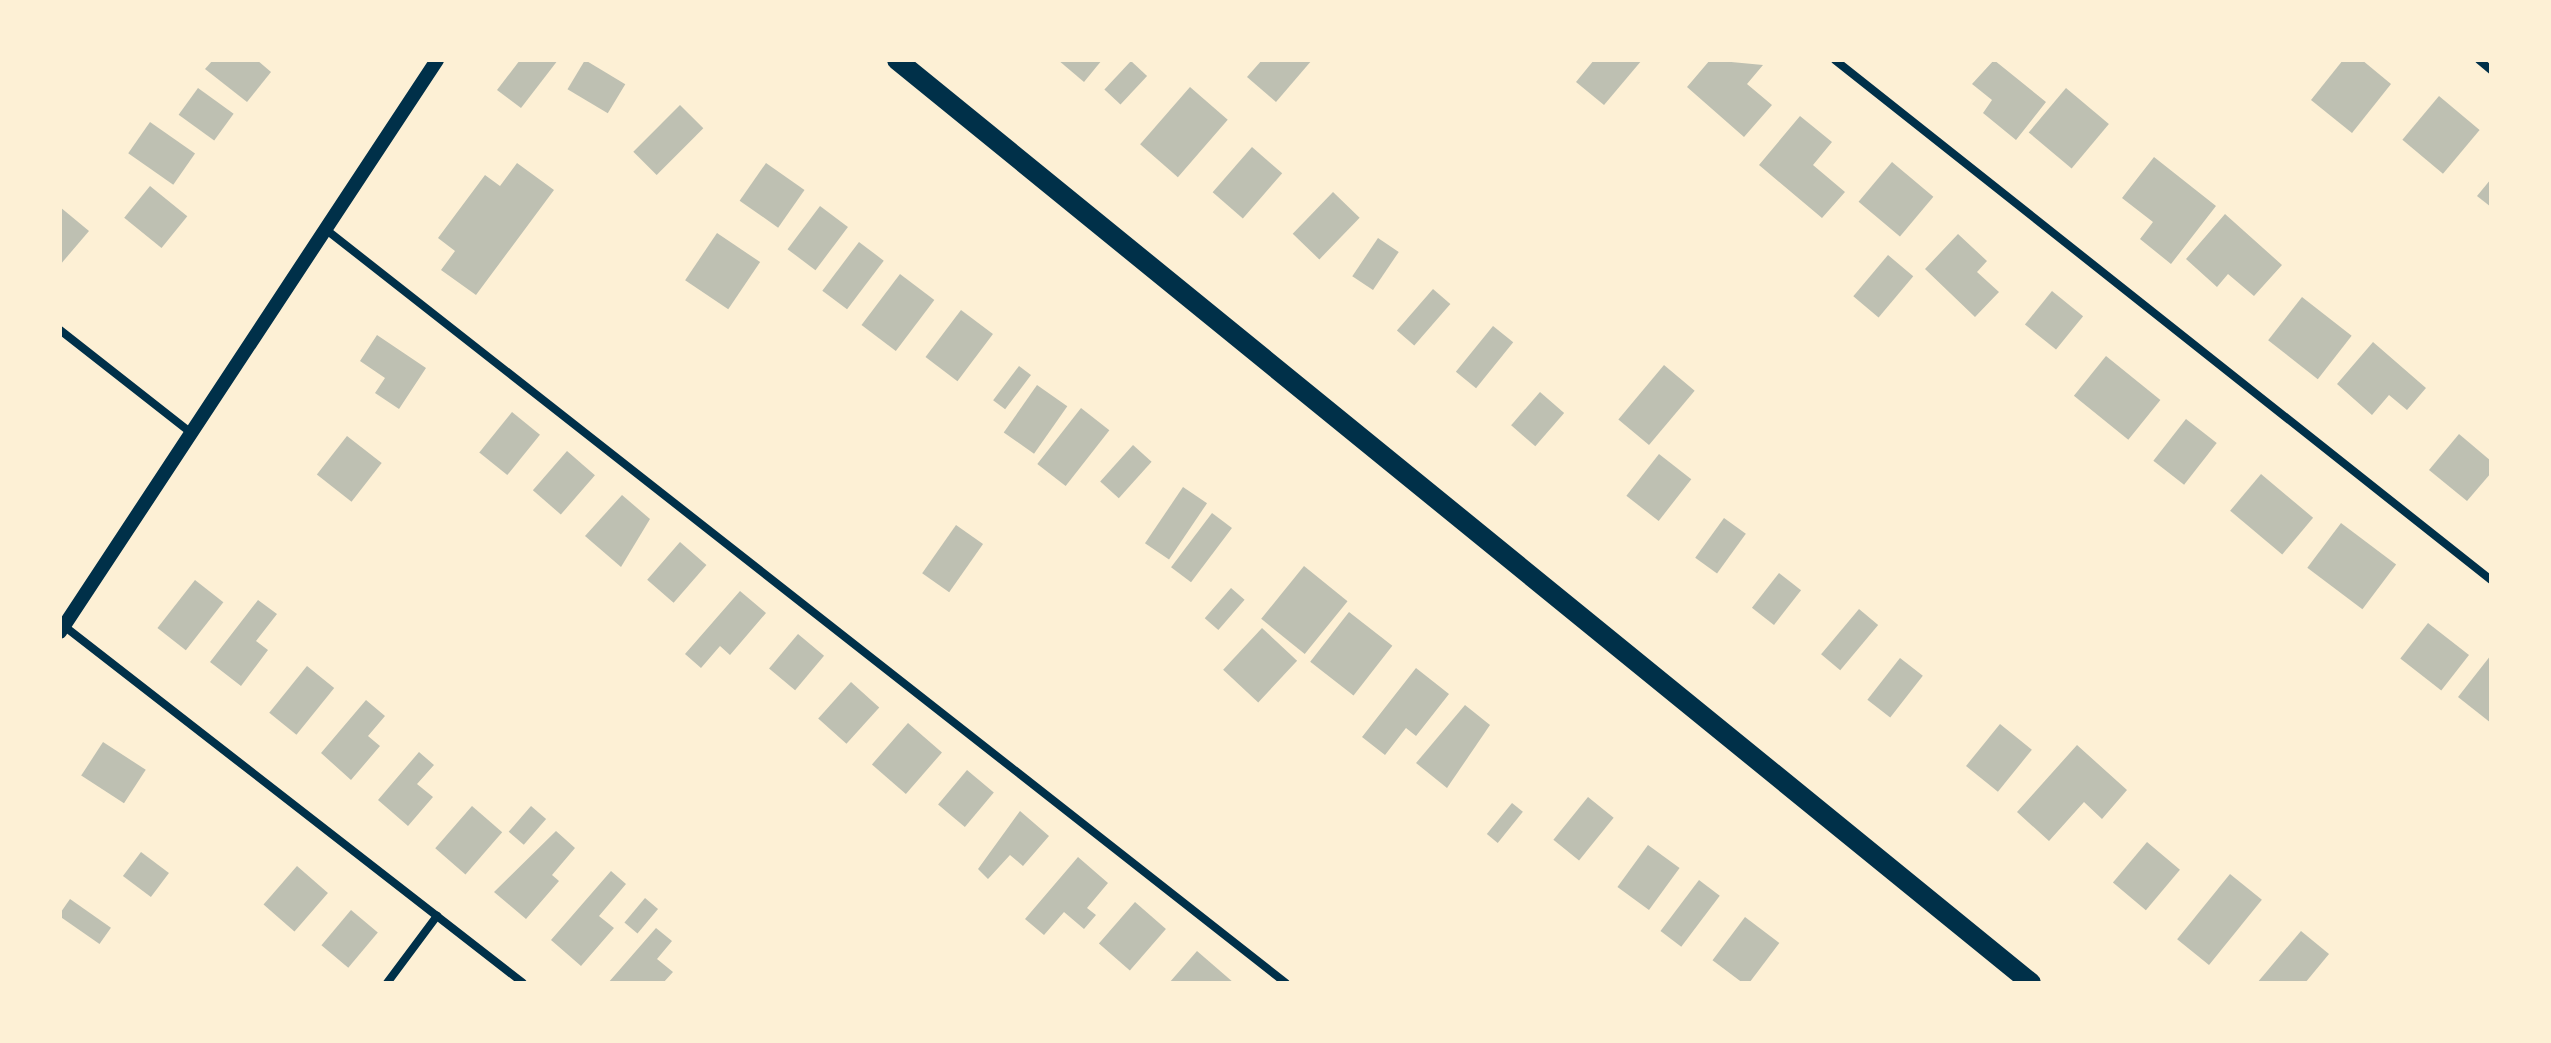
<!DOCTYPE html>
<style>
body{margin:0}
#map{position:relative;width:2551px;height:1043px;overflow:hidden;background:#fdf0d5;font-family:"IBM Plex Sans",sans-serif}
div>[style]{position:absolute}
.building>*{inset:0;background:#bec0b2;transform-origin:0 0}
.minor>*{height:8px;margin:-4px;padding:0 4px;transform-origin:4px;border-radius:4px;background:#003049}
.tertiary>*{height:14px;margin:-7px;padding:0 7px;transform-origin:7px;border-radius:7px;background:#003049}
.primary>*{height:20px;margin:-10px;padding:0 10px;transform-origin:10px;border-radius:10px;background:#003049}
span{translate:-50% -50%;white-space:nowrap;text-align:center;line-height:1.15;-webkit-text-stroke:6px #fdf0d5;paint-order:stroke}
.frame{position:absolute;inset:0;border:62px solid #fdf0d5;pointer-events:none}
</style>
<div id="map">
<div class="building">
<div style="clip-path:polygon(213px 60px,257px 60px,271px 72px,247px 102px,205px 69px)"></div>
<div style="clip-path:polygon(520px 60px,558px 60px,521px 108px,497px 90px)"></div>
<div style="left:585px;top:60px;width:47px;height:34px;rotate:31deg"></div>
<div style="clip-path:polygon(1058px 60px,1102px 60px,1084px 82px)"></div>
<div style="clip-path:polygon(1262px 60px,1312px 60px,1276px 102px,1247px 77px)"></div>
<div style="clip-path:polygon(1594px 60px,1642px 60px,1604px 105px,1576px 82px)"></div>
<div style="clip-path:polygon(1710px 60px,1763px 65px,1747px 84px,1772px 105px,1744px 137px,1687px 87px)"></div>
<div style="clip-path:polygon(1994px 60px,2046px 102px,2016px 140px,1983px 113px,1992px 100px,1972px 84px)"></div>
<div style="clip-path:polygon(2343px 60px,2362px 60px,2391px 84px,2352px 133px,2311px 100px)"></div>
<div style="left:1131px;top:61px;width:22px;height:39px;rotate:43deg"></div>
<div style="left:1190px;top:87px;width:50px;height:76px;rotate:41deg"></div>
<div style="left:198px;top:88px;width:44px;height:33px;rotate:36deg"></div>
<div style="left:2066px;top:88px;width:56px;height:58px;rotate:40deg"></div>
<div style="left:2439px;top:96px;width:53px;height:57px;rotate:40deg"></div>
<div style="left:680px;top:105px;width:33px;height:66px;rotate:45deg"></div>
<div style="clip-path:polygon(1800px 116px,1832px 142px,1813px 165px,1845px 192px,1822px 218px,1759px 165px)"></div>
<div style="left:150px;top:122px;width:55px;height:38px;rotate:35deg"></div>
<div style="left:1252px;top:147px;width:40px;height:60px;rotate:41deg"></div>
<div style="clip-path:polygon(2154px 157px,2216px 206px,2171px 264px,2140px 239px,2153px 222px,2122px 198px)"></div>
<div style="left:1892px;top:162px;width:54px;height:52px;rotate:40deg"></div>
<div style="clip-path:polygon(517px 163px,554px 190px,476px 295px,441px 270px,455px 251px,438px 238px,485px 175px,500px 186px)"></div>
<div style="left:766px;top:163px;width:47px;height:46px;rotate:35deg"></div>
<div style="clip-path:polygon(2491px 179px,2491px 207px,2477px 196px)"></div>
<div style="left:150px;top:186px;width:48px;height:41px;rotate:39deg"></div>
<div style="left:1333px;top:192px;width:37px;height:58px;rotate:44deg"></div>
<div style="left:820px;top:206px;width:35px;height:54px;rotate:37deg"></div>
<div style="clip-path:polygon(60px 207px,89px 231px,60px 265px)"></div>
<div style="clip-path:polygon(2225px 214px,2282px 265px,2254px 296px,2228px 274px,2217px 287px,2186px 259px)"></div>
<div style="left:717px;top:233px;width:52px;height:57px;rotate:34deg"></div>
<div style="clip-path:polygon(1958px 234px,1987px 261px,1977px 272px,1999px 292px,1975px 317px,1925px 269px)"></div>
<div style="left:1378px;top:238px;width:25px;height:46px;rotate:34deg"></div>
<div style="left:859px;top:242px;width:31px;height:61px;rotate:37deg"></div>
<div style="left:1888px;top:255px;width:33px;height:54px;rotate:40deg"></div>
<div style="left:900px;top:274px;width:43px;height:64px;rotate:37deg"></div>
<div style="left:1433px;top:289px;width:23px;height:55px;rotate:41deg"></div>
<div style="left:2052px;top:291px;width:40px;height:43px;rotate:39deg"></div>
<div style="left:2302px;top:297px;width:63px;height:55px;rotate:38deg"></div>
<div style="left:961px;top:310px;width:40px;height:59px;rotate:37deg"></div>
<div style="left:1493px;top:326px;width:26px;height:59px;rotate:39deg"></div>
<div style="clip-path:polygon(377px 335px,426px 368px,399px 409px,375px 393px,385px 378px,360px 361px)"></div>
<div style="clip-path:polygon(2373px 342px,2426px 388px,2407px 410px,2389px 395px,2372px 415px,2337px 384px)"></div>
<div style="left:2106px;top:356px;width:70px;height:51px;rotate:39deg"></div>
<div style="left:1664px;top:365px;width:40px;height:71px;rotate:40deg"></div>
<div style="left:1019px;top:366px;width:15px;height:43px;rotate:37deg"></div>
<div style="left:1037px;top:385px;width:37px;height:58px;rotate:35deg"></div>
<div style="left:1540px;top:392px;width:32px;height:44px;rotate:41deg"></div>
<div style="left:1081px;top:408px;width:36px;height:71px;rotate:38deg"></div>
<div style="left:512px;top:412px;width:36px;height:52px;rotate:39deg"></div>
<div style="left:2186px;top:419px;width:39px;height:53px;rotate:38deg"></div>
<div style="clip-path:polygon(2459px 434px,2491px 461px,2491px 473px,2467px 501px,2429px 470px)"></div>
<div style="left:347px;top:436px;width:44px;height:49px;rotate:38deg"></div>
<div style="left:1133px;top:445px;width:25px;height:49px;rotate:42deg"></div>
<div style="left:567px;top:451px;width:37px;height:52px;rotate:41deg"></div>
<div style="left:1659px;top:454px;width:41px;height:53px;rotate:38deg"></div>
<div style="left:2261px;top:474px;width:68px;height:48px;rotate:40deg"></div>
<div style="left:1183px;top:487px;width:29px;height:68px;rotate:34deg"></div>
<div style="clip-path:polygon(622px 495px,650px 519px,621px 567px,585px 536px)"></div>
<div style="left:1212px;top:513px;width:25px;height:68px;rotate:37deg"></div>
<div style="left:1724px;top:518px;width:27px;height:49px;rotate:36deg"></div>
<div style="left:2341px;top:523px;width:69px;height:56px;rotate:37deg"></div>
<div style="left:956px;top:525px;width:33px;height:59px;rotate:35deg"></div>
<div style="left:680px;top:542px;width:35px;height:50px;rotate:41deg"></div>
<div style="left:1304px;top:566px;width:56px;height:68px;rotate:39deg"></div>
<div style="left:1779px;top:573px;width:28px;height:44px;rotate:38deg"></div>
<div style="left:195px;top:580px;width:36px;height:61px;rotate:38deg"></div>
<div style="left:1231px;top:588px;width:18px;height:40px;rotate:41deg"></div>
<div style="clip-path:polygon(740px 591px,766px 613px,730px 655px,720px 646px,701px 668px,685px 654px)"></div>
<div style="clip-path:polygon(258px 600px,277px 614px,256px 641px,268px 650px,241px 686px,210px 662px)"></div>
<div style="left:1859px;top:609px;width:25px;height:59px;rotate:40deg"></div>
<div style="left:1349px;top:612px;width:55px;height:63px;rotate:38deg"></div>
<div style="left:2428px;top:623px;width:52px;height:45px;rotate:38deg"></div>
<div style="left:1262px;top:628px;width:48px;height:57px;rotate:43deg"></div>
<div style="left:798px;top:634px;width:34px;height:45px;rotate:40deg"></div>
<div style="clip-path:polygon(2491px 655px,2491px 723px,2458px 697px)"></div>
<div style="left:1900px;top:658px;width:29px;height:53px;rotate:38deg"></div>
<div style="left:307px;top:666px;width:35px;height:60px;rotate:39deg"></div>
<div style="clip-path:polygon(1416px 668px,1449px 694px,1416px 736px,1406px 728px,1385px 755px,1362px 737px)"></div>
<div style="left:851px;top:682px;width:38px;height:49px;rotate:42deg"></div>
<div style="clip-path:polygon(366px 700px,385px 716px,368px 736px,380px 746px,351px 780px,321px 753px)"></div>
<div style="clip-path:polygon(1465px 705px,1490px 725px,1447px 788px,1416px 763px)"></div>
<div style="left:908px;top:723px;width:45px;height:55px;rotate:41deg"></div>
<div style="left:2000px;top:724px;width:41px;height:54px;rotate:39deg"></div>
<div style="left:103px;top:742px;width:51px;height:40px;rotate:33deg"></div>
<div style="clip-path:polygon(2077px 745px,2127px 790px,2102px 819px,2084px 802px,2049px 841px,2017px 812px)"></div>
<div style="clip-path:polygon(419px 752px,434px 765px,417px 784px,433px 797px,408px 826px,378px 800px)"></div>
<div style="left:967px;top:770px;width:35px;height:45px;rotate:40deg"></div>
<div style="left:1588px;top:797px;width:33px;height:55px;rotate:39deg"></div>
<div style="left:1512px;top:803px;width:14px;height:40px;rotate:39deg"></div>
<div style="left:472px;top:806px;width:40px;height:56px;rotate:41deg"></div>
<div style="left:531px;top:806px;width:20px;height:34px;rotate:41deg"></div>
<div style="clip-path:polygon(1020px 811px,1049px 836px,1023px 866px,1010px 855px,988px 879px,978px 869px)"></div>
<div style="clip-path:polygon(556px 831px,575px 848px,552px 875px,559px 881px,526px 919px,494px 892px)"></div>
<div style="left:2147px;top:842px;width:43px;height:53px;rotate:40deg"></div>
<div style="left:1648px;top:845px;width:39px;height:52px;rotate:36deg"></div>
<div style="left:141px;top:852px;width:35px;height:30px;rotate:37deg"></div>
<div style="clip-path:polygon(1078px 857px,1108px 883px,1087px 908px,1096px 915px,1084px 929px,1064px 912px,1044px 935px,1025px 919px)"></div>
<div style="left:297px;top:866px;width:41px;height:51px;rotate:41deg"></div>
<div style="clip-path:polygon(611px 871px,626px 884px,599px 916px,614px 928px,581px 966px,551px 940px)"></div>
<div style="left:2230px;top:874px;width:41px;height:84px;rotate:39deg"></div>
<div style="left:1699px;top:880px;width:26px;height:64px;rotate:37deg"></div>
<div style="left:645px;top:898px;width:17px;height:32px;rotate:40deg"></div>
<div style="left:70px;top:899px;width:50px;height:20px;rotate:35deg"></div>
<div style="left:1135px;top:902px;width:41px;height:55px;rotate:41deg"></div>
<div style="left:351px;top:910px;width:35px;height:46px;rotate:40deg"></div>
<div style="left:1745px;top:917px;width:43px;height:54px;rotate:37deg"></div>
<div style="clip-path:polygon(656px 928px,672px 941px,657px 959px,673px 972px,663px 983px,608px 983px)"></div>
<div style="clip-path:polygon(2301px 931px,2329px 954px,2305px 983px,2257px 983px)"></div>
<div style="clip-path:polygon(1197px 951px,1234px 983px,1169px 983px)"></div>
</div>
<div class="minor">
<div style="left:1835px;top:60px;width:837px;rotate:38.4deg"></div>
<div style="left:2479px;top:60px;width:16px;rotate:40deg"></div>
<div style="left:324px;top:228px;width:1223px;rotate:38.13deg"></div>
<div style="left:60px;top:330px;width:165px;rotate:38.1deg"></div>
<div style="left:64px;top:626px;width:581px;rotate:37.87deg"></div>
<div style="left:387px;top:983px;width:84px;rotate:-53.3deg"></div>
</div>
<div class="tertiary">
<div style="left:60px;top:632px;width:685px;rotate:-56.61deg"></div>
</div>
<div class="primary">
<div style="left:897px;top:60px;width:1462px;rotate:39.14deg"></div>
</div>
<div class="frame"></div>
</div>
